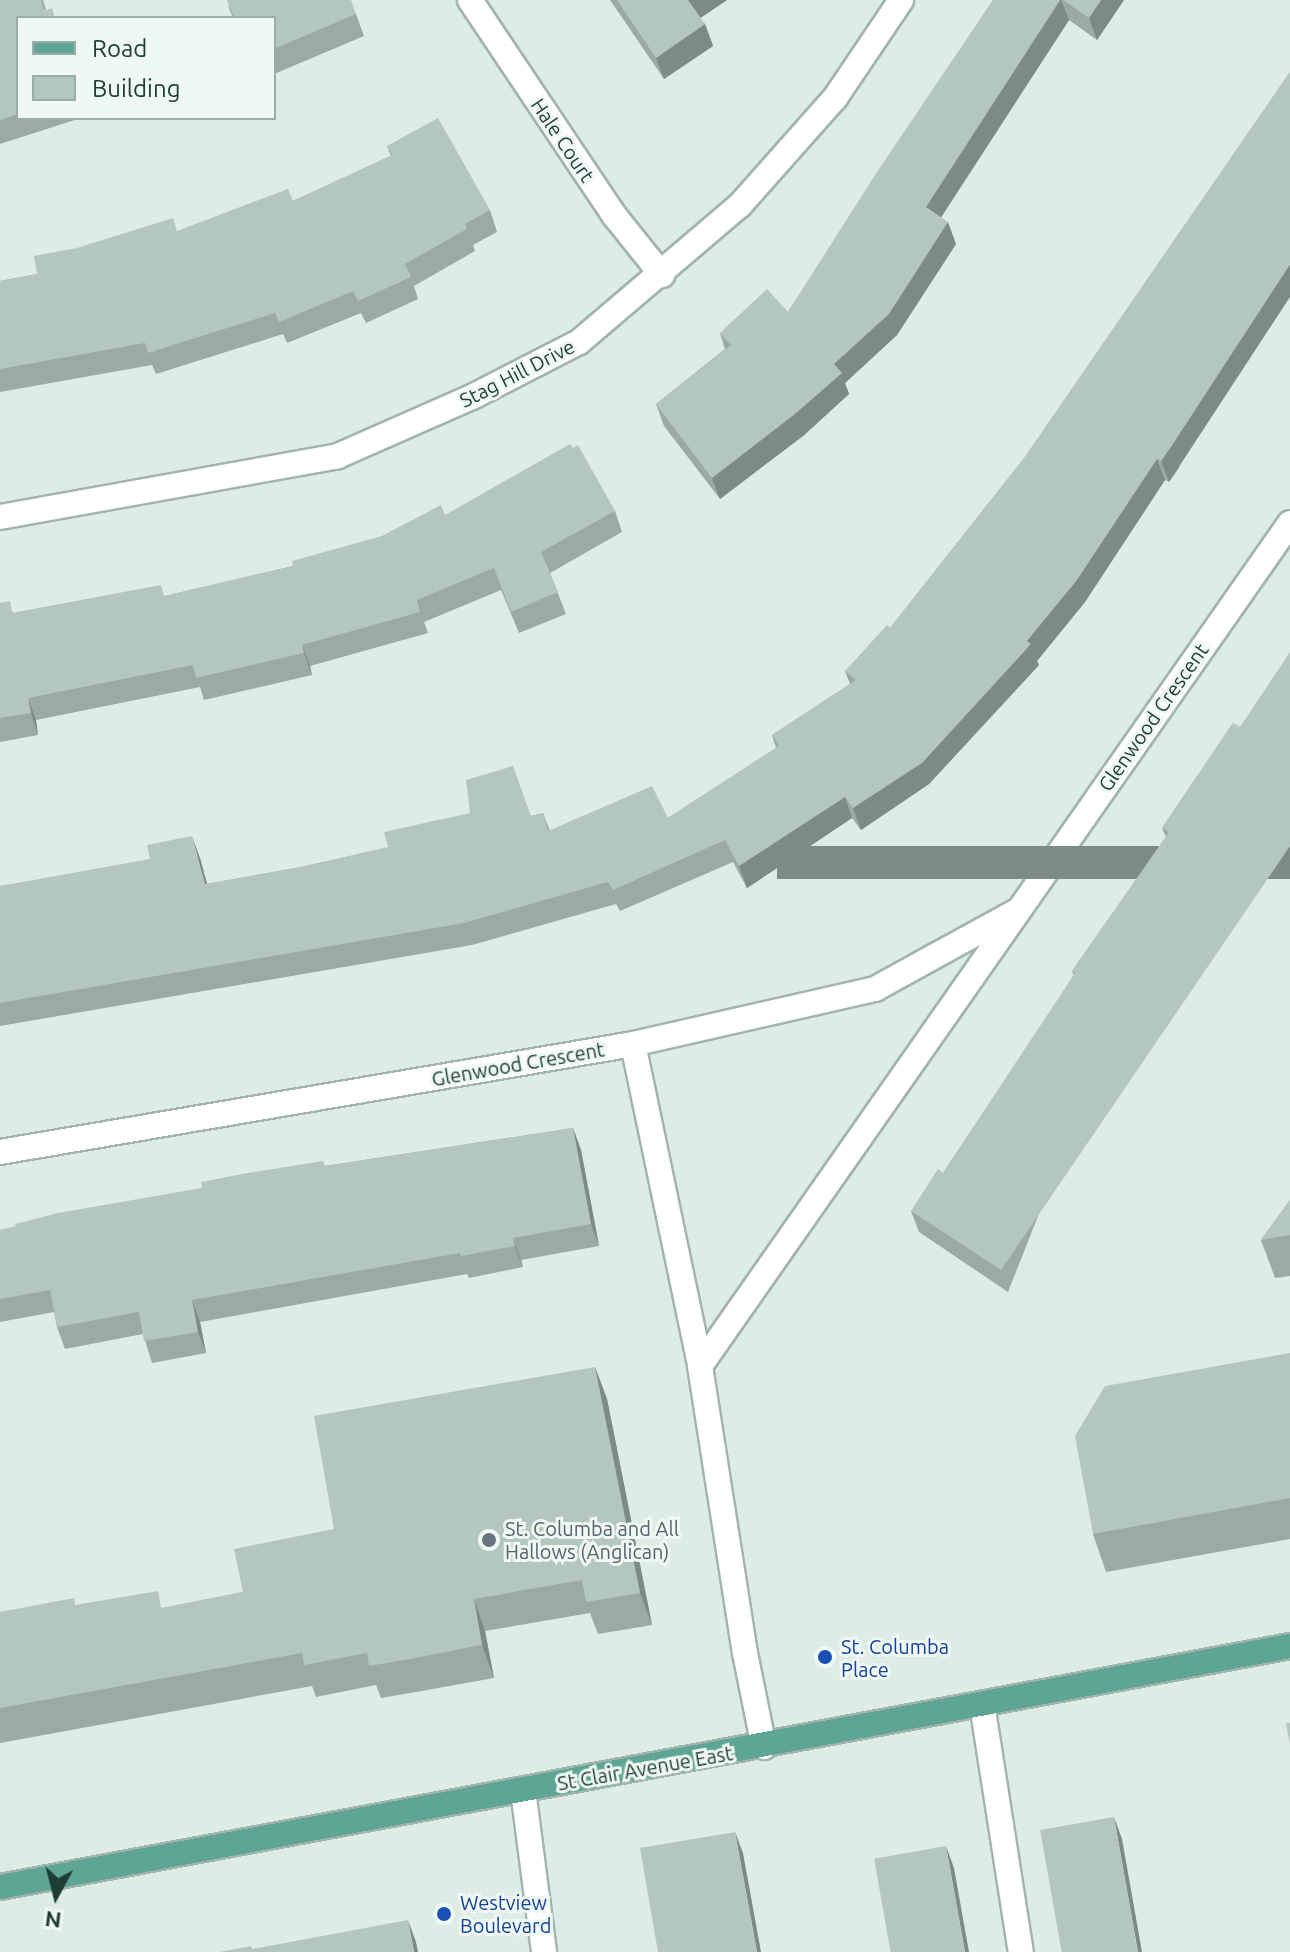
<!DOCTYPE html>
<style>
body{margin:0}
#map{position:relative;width:1290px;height:1952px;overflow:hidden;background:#deece6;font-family:Ubuntu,sans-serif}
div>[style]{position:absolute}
.roads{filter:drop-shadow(2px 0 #a1b4ad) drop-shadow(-2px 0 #a1b4ad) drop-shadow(0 2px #a1b4ad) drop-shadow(0 -2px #a1b4ad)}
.minor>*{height:24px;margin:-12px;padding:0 12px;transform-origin:12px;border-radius:12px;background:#fff}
.major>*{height:24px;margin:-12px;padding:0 12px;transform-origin:12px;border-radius:12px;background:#5ea594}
.wall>*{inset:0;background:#9aaaa4}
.shaded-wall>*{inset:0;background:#7d8b86;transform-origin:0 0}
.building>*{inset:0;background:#b3c6bf;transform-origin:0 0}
.dots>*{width:22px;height:22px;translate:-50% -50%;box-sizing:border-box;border:4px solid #eff8f3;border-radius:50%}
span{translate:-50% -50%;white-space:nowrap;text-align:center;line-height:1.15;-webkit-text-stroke:6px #eff8f3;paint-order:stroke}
.street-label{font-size:20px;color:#1e3d35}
.worship-label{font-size:20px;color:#5b616d}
.left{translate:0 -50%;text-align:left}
.transit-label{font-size:20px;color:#164399}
.legend{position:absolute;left:16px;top:16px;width:260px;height:104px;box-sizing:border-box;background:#eff8f3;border:2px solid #9bada7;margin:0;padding:10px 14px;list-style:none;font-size:24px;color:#1e3d35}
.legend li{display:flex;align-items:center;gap:16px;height:40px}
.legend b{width:40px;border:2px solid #9bada7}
.north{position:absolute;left:16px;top:1856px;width:80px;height:80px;-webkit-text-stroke:6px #eff8f3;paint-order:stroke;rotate:187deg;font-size:22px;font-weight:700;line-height:32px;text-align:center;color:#1e3d35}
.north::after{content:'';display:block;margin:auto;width:28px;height:36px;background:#1e3d35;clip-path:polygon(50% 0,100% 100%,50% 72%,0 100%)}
</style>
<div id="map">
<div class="roads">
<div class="minor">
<div style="left:470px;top:0;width:259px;rotate:56.2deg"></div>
<div style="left:614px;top:215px;width:77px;rotate:51.3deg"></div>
<div style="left:0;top:517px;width:343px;rotate:-10.2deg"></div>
<div style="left:338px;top:456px;width:146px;rotate:-23.8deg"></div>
<div style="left:472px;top:397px;width:120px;rotate:-27.2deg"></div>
<div style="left:579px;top:342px;width:211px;rotate:-40.4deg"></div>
<div style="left:740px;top:205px;width:143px;rotate:-48.4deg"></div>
<div style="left:835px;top:98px;width:118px;rotate:-56deg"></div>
<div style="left:633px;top:1044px;width:329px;rotate:78.2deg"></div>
<div style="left:700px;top:1366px;width:291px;rotate:81.1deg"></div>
<div style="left:745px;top:1653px;width:96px;rotate:78.6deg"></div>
<div style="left:0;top:1152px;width:642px;rotate:-9.68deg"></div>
<div style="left:633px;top:1044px;width:248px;rotate:-12.8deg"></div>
<div style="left:875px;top:989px;width:160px;rotate:-28.8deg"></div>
<div style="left:700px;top:1366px;width:1029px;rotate:-55.01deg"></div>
<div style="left:982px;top:1704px;width:251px;rotate:81.1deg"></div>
<div style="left:523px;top:1790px;width:163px;rotate:82.6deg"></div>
</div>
<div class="major">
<div style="left:0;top:1887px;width:1312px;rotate:-10.58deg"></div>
</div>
</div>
<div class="wall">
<div style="clip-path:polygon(0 0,43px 0,46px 10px,18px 18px,18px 118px,81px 118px,0 144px)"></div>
<div style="clip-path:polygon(610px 0,727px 0,700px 18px,705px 24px,713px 46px,664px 79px)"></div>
<div style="clip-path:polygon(993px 0,1124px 0,1097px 40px,1069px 20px,941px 218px,956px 244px,897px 335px,845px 383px,849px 394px,803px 436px,720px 499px,664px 426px,656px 404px,725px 349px,720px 333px,788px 312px)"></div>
<div style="clip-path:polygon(228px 6px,356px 14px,364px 36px,274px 74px,274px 18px,233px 18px)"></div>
<div style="clip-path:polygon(1290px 72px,1179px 468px,1169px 482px,1165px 480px,1085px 602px,1037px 661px,1039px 665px,929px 784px,861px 830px,852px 818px,747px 888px,733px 862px,620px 911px,616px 904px,472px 945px,0 1026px,0 886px,200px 858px,207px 884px,301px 867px,531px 816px,543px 813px,550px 831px,668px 818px,776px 748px,772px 735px,850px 684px,845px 671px,890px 628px,1025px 457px)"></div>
<div style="clip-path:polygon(387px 146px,490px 210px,497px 232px,473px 245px,475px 251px,414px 286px,418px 299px,366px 323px,361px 313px,287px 343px,283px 334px,156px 374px,152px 365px,0 392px,0 281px,37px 274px,178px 231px,293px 201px,391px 156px)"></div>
<div style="clip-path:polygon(615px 511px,622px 532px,550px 573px,566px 614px,519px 633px,501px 590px,424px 622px,428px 633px,310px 666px,312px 675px,204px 700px,200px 687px,36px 720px,38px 735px,0 742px,0 603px,14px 613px,165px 596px,293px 566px,445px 515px)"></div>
<div style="clip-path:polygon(1233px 723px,1008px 1292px,919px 1232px,911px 1211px,943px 1173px,1074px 976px,1072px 971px,1166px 837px,1162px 828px)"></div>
<div style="clip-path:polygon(573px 1128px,581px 1150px,599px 1246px,521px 1260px,523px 1267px,469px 1278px,467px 1274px,200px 1322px,206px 1353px,152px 1363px,143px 1334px,65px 1349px,57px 1327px,54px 1312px,0 1322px,0 1230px,325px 1166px)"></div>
<div style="clip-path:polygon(1290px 1200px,1290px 1276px,1275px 1278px,1261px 1240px)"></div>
<div style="clip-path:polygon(1290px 1353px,1290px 1539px,1106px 1572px,1093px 1534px)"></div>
<div style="clip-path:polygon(595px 1367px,607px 1399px,652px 1625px,598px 1634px,590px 1613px,485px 1631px,494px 1678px,416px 1692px,381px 1698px,376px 1685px,316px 1697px,312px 1686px,0 1743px,0 1612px,76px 1605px,164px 1608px,243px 1592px,334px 1529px)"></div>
</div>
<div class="shaded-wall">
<div style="clip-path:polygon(688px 0,727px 0,696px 21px)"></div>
<div style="clip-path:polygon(1060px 0,1061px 0,1069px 20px,933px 229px,926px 207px)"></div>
<div style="clip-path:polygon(1101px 0,1124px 0,1097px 40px,1089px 18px)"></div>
<div style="clip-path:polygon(705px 24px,713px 46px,664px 79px,656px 58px)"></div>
<div style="clip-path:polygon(948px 222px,956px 244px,897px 335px,845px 383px,849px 394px,803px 436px,720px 499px,712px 478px,834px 364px)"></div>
<div style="clip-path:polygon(1290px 264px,1290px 297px,1169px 482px,1161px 461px)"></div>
<div style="clip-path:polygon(1157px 459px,1165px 480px,1085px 602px,1037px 661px,1039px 665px,929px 784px,861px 830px,853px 808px,1027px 641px)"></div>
<div style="clip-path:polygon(302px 645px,310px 666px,312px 675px,304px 653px)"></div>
<div style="clip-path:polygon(28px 698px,36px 720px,38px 735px,31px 713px)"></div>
<div style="clip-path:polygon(845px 797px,852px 818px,747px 888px,739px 866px)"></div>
<div style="clip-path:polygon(192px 836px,200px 858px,213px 906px,205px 884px)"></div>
<div style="left:1290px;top:846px;width:33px;height:513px;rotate:90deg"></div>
<div style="clip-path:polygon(573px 1128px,581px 1150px,599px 1246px,591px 1224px)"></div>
<div style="clip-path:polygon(513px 1238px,521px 1260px,523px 1267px,515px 1246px)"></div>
<div style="clip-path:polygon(192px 1300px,200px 1322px,206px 1353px,198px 1332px)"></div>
<div style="clip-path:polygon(595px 1367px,607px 1399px,652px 1625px,640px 1593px)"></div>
<div style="clip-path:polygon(474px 1599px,485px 1631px,494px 1678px,482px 1645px)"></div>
<div style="clip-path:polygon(1114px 1817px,1122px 1839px,1142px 1952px,1138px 1952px)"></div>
<div style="clip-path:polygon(735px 1832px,743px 1853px,761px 1952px,757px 1952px)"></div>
<div style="clip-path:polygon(946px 1846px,954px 1868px,969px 1952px,965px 1952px)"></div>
<div style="clip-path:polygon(408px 1920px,416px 1942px,418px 1952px,414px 1952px)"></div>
</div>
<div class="building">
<div style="clip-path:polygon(0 0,41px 0,44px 11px,52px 8px,55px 18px,18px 18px,18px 114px,0 120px)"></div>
<div style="clip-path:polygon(227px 0,351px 0,356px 14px,274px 49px,274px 18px,234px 18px)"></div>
<div style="clip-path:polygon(617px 0,688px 0,705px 24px,656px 58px)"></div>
<div style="clip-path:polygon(993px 0,1060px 0,926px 207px,948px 222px,889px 314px,834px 364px,842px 373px,795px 414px,712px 478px,656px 404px,731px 345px,720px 333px,767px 289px,788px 312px,875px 175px)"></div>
<div style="clip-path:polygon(1063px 0,1101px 0,1089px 18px)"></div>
<div style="clip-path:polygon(1290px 72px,1290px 264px,1171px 447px,1161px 461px,1157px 459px,1077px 580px,1027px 641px,1031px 644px,922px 763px,853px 808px,845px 797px,739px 866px,725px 840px,613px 890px,608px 882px,464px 923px,0 1003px,0 886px,150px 859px,147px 845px,192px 836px,205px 884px,301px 867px,388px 847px,384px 832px,470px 813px,466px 780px,513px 766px,531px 816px,543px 813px,548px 831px,652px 786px,668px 818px,779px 746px,772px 735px,856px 680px,845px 671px,887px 625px,890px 628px,1025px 457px)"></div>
<div style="clip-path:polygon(438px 118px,490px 210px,465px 224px,467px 229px,405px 264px,411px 277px,358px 301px,353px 291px,279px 322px,275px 313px,148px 353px,145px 343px,0 369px,0 281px,37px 274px,34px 256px,77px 248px,173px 218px,177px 231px,288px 189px,293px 201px,392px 155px,387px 146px)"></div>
<div style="clip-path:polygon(570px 444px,573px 448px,578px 445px,615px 511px,541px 552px,558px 592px,511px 612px,494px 568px,417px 600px,420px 612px,302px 645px,304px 653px,196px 678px,193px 665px,28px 698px,31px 713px,0 718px,0 603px,10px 601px,12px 613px,161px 585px,164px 596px,293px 566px,292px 561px,382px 536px,441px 505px,445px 515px)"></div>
<div style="clip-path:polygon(1290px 652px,1290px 846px,1001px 1270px,911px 1211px,938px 1169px,943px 1173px,1075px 973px,1072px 971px,1169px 832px,1162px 828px,1233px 723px,1240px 727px)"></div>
<div style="clip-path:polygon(573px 1128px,591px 1224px,513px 1238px,515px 1246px,461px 1256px,460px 1253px,192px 1300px,198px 1332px,144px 1341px,139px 1312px,57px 1327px,50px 1290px,0 1299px,0 1230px,16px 1226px,15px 1224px,58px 1213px,202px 1188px,201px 1182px,242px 1174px,323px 1161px,325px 1166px)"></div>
<div style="clip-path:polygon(1290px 1200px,1290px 1235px,1261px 1240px)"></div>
<div style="clip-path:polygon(1290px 1353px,1290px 1498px,1093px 1534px,1075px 1436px,1105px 1386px)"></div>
<div style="clip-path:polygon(595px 1367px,640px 1593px,586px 1602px,582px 1580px,474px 1599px,482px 1645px,404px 1660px,369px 1666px,367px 1653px,304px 1665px,302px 1653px,0 1708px,0 1612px,74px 1598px,75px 1605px,158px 1591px,161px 1608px,243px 1592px,234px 1549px,334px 1529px,314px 1416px)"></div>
<div style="clip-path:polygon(1286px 1723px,1290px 1723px,1290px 1744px)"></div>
<div style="left:1114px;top:1817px;width:137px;height:75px;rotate:80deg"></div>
<div style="clip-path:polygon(735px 1832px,757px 1952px,658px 1952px,640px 1848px)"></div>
<div style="left:946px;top:1846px;width:108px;height:73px;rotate:80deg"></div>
<div style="clip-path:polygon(408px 1920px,414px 1952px,220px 1952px,251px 1946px,252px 1949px)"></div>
</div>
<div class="dots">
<div style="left:489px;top:1540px;background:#6b7280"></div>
<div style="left:825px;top:1657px;background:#1a4fb4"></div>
<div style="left:444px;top:1914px;background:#1a4fb4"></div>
</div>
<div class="street-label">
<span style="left:563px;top:140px;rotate:56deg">Hale Court</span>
<span style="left:517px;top:373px;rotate:-27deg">Stag Hill Drive</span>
<span style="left:1153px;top:717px;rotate:-55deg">Glenwood Crescent</span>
<span style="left:518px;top:1064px;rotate:-10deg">Glenwood Crescent</span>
<span style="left:645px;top:1768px;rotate:-10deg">St Clair Avenue East</span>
</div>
<div class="worship-label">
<span class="left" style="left:505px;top:1540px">St. Columba and All<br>Hallows (Anglican)</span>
</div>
<div class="transit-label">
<span class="left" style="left:841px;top:1658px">St. Columba<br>Place</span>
<span class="left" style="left:460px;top:1914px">Westview<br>Boulevard</span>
</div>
<ul class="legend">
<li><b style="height:10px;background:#5ea594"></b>Road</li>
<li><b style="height:22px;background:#b3c6bf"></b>Building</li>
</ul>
<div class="north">N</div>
</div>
